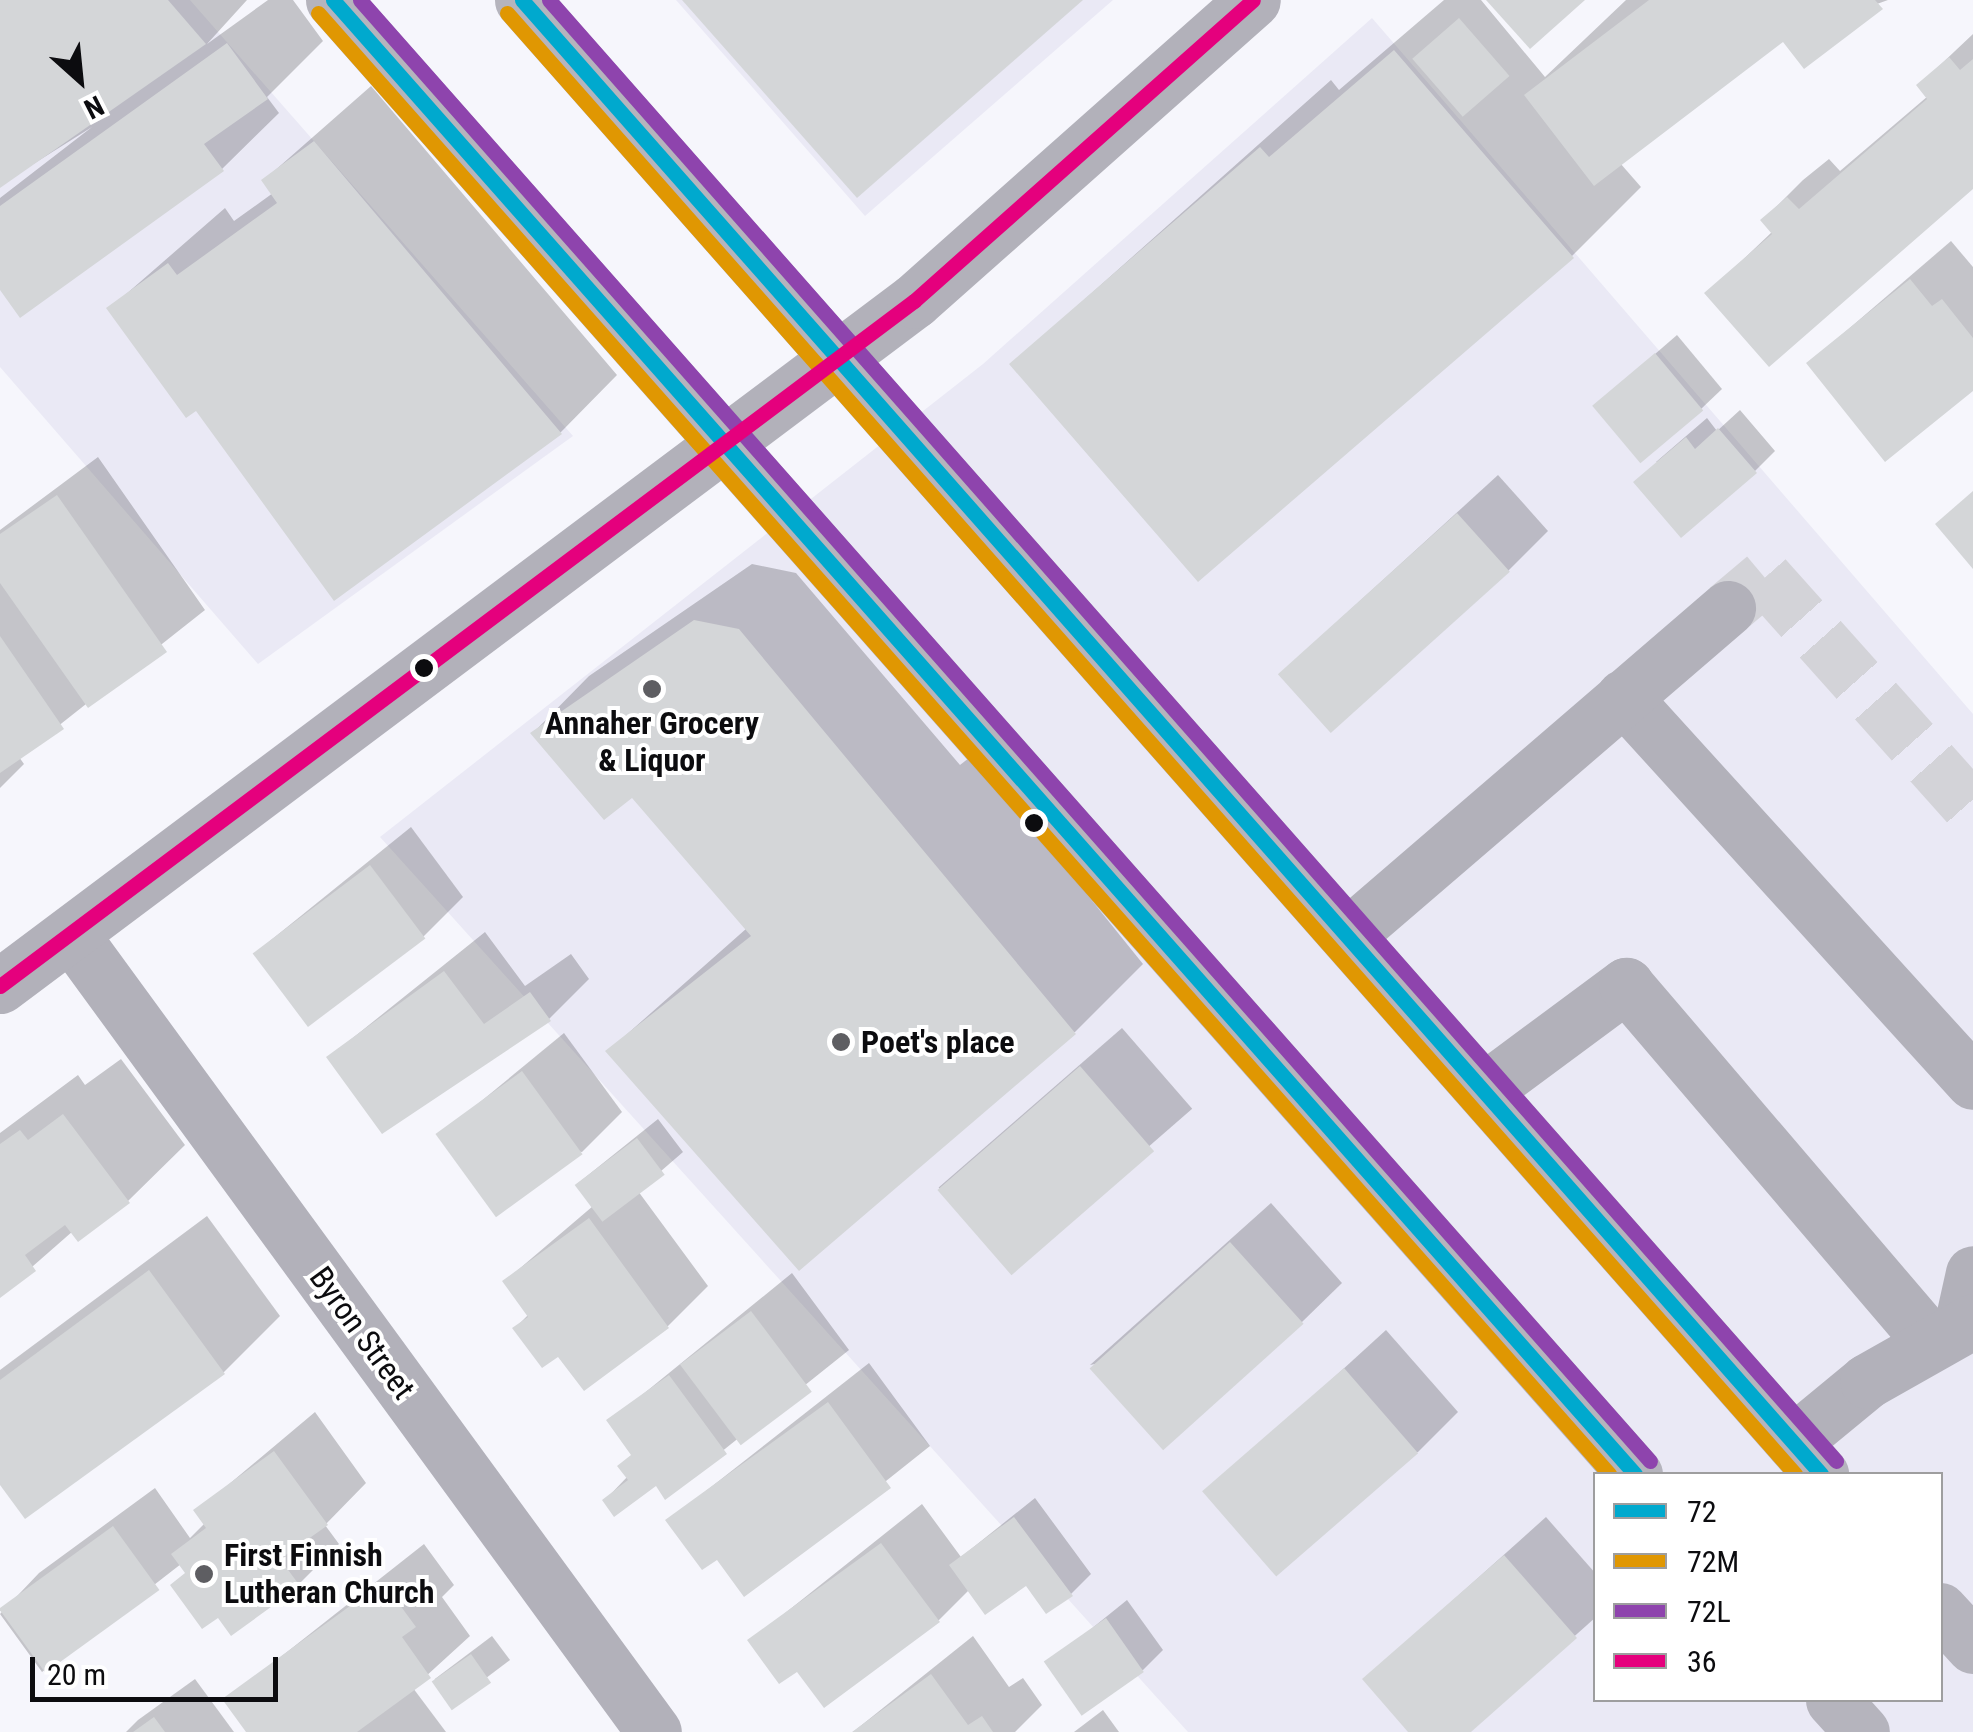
<!DOCTYPE html>
<style>
body{margin:0}
#map{position:relative;width:1973px;height:1732px;overflow:hidden;background:#f6f6fc;font-family:"Roboto Condensed",sans-serif}
div>[style]{position:absolute}
.built>*{inset:0;background:#eae9f5}
.shadow>*{inset:0;background:#0003;transform-origin:0 0}
.building>*{inset:0;background:#d4d6d8;transform-origin:0 0}
.minor-tunnel>*{height:55px;margin-top:-27.5px;transform-origin:0;background:repeating-linear-gradient(90deg,#d3d3d8 0 55px,transparent 0 83px)}
.minor>*{height:55px;margin:-27.5px;padding:0 27.5px;transform-origin:27.5px;border-radius:27.5px;background:#b2b1ba}
.major>*{height:55px;margin:-27.5px;padding:0 27.5px;transform-origin:27.5px;border-radius:27.5px;background:#b5b4bd}
.bus-1>*{height:15px;margin:-7.5px;padding:0 7.5px;transform-origin:7.5px;border-radius:7.5px;background:#00a9ce}
.bus-2>*{height:15px;margin:-7.5px;padding:0 7.5px;transform-origin:7.5px;border-radius:7.5px;background:#e09702}
.bus-3>*{height:15px;margin:-7.5px;padding:0 7.5px;transform-origin:7.5px;border-radius:7.5px;background:#8e44ad}
.bus-4>*{height:15px;margin:-7.5px;padding:0 7.5px;transform-origin:7.5px;border-radius:7.5px;background:#e5007d}
.dots>*{width:28px;height:28px;translate:-50% -50%;box-sizing:border-box;border:5px solid #fff;border-radius:50%}
span{translate:-50% -50%;white-space:nowrap;text-align:center;line-height:1.15;-webkit-text-stroke:8px #fff;paint-order:stroke}
.poi-label{font-size:32px;color:#0c0c0f;font-weight:700}
.left{translate:0 -50%;text-align:left}
.street-label{font-size:32px;color:#0c0c0f}
.legend{position:absolute;left:1593px;top:1472px;width:350px;height:230px;box-sizing:border-box;background:#fff;border:2px solid #9e9e9f;margin:0;padding:12px 18px;list-style:none;font-size:30px;color:#0c0c0f}
.legend li{display:flex;align-items:center;gap:20px;height:50px}
.legend b{width:50px;border:2px solid #9e9e9f}
.north{position:absolute;left:30px;top:30px;width:100px;height:100px;-webkit-text-stroke:8px #fff;paint-order:stroke;rotate:153deg;font-size:28px;font-weight:700;line-height:40px;text-align:center;color:#0c0c0f}
.north::after{content:'';display:block;margin:auto;width:35px;height:45px;background:#0c0c0f;clip-path:polygon(50% 0,100% 100%,50% 72%,0 100%)}
.scale{position:absolute;left:30px;top:1657px;width:248px;height:45px;box-sizing:border-box;border:5px solid #0c0c0f;border-top:0;padding-left:12px;font-size:30px;line-height:35px;white-space:nowrap;color:#0c0c0f;-webkit-text-stroke:8px #fff;paint-order:stroke}
</style>
<div id="map">
<div class="built">
<div style="clip-path:polygon(0 0,190px 0,573px 436px,258px 664px,0 367px)"></div>
<div style="clip-path:polygon(676px 0,1113px 0,865px 216px)"></div>
<div style="clip-path:polygon(evenodd,1372px 18px,1973px 714px,1973px 1732px,1188px 1732px,380px 837px,983px 364px,1372px 18px,1596px 1474px,1940px 1474px,1940px 1700px,1596px 1700px,1596px 1474px)"></div>
</div>
<div class="shadow">
<div style="clip-path:polygon(0 0,247px 0,207px 44px,268px 0,293px 0,323px 41px,267px 97px,279px 113px,222px 169px,0 286px,0 198px,92px 127px,0 185px)"></div>
<div style="clip-path:polygon(1444px 0,1481px 0,1545px 77px,1626px 0,1888px 0,1783px 38px,1620px 163px,1641px 187px,1572px 256px,1012px 364px,1331px 80px,1339px 90px)"></div>
<div style="clip-path:polygon(1973px 34px,1973px 186px,1708px 293px,1773px 231px,1763px 220px,1803px 180px,1829px 159px,1840px 171px,1928px 96px,1919px 85px)"></div>
<div style="clip-path:polygon(371px 86px,617px 375px,561px 432px,335px 597px,196px 407px,109px 309px,225px 208px,234px 221px,273px 193px,264px 180px)"></div>
<div style="clip-path:polygon(1951px 241px,1973px 267px,1973px 388px,1809px 363px)"></div>
<div style="clip-path:polygon(1677px 335px,1722px 389px,1701px 409px,1595px 406px)"></div>
<div style="clip-path:polygon(1740px 410px,1775px 451px,1755px 471px,1656px 462px,1707px 418px,1717px 431px)"></div>
<div style="clip-path:polygon(98px 457px,205px 610px,19px 757px,24px 764px,0 788px,0 530px)"></div>
<div style="clip-path:polygon(1498px 475px,1548px 531px,1508px 571px,1280px 674px)"></div>
<div style="clip-path:polygon(752px 564px,796px 573px,960px 765px,974px 754px,1143px 964px,1075px 1032px,608px 1051px,747px 928px,632px 794px,533px 733px,589px 676px)"></div>
<div style="clip-path:polygon(411px 827px,463px 897px,423px 937px,255px 953px)"></div>
<div style="clip-path:polygon(485px 932px,525px 986px,571px 954px,589px 979px,549px 1019px,329px 1057px)"></div>
<div style="left:1122px;top:1028px;width:107px;height:243px;rotate:49deg"></div>
<div style="clip-path:polygon(564px 1033px,622px 1112px,582px 1152px,440px 1135px)"></div>
<div style="clip-path:polygon(121px 1059px,185px 1145px,128px 1201px,73px 1231px,0 1295px,0 1133px,78px 1075px,85px 1085px)"></div>
<div style="clip-path:polygon(658px 1119px,683px 1152px,638px 1191px,708px 1286px,668px 1326px,559px 1354px,515px 1328px,529px 1314px,505px 1281px,593px 1206px,577px 1184px)"></div>
<div style="clip-path:polygon(1271px 1203px,1342px 1283px,1302px 1322px,1090px 1365px)"></div>
<div style="clip-path:polygon(207px 1216px,280px 1316px,224px 1372px,26px 1515px,0 1480px,0 1370px)"></div>
<div style="clip-path:polygon(792px 1273px,849px 1350px,666px 1496px,656px 1483px,605px 1500px,628px 1476px,633px 1453px,610px 1421px)"></div>
<div style="clip-path:polygon(1386px 1330px,1458px 1412px,1418px 1452px,1207px 1493px)"></div>
<div style="clip-path:polygon(869px 1363px,930px 1446px,744px 1594px,717px 1557px,669px 1520px)"></div>
<div style="clip-path:polygon(315px 1412px,366px 1483px,325px 1525px,339px 1544px,299px 1584px,231px 1633px,181px 1564px,42px 1672px,0 1614px,39px 1573px,155px 1488px,190px 1538px,205px 1523px,197px 1511px)"></div>
<div style="clip-path:polygon(1035px 1498px,1091px 1574px,1071px 1594px,1026px 1583px,970px 1589px,939px 1620px,797px 1669px,750px 1641px,922px 1504px,961px 1557px)"></div>
<div style="clip-path:polygon(1546px 1517px,1596px 1574px,1596px 1617px,1467px 1732px,1412px 1732px,1365px 1679px)"></div>
<div style="clip-path:polygon(424px 1544px,454px 1585px,442px 1597px,470px 1636px,413px 1688px,446px 1732px,249px 1732px,226px 1700px)"></div>
<div style="clip-path:polygon(1127px 1600px,1163px 1650px,1143px 1670px,1049px 1663px)"></div>
<div style="left:492px;top:1636px;width:30px;height:72px;rotate:53deg"></div>
<div style="clip-path:polygon(973px 1636px,1009px 1687px,1023px 1678px,1042px 1705px,1015px 1732px,853px 1732px)"></div>
<div style="clip-path:polygon(195px 1679px,234px 1732px,126px 1732px,138px 1720px)"></div>
<div style="clip-path:polygon(1103px 1710px,1119px 1732px,1074px 1732px)"></div>
</div>
<div class="building">
<div style="clip-path:polygon(0 0,168px 0,206px 44px,0 188px)"></div>
<div style="clip-path:polygon(682px 0,1083px 0,857px 198px)"></div>
<div style="clip-path:polygon(1486px 0,1585px 0,1530px 49px)"></div>
<div style="clip-path:polygon(1649px 0,1875px 0,1883px 9px,1804px 69px,1783px 42px,1594px 186px,1524px 95px)"></div>
<div style="left:1459px;top:18px;width:77px;height:62px;rotate:49deg"></div>
<div style="clip-path:polygon(227px 43px,268px 99px,204px 144px,224px 171px,20px 318px,0 290px,0 206px)"></div>
<div style="clip-path:polygon(1394px 50px,1574px 258px,1198px 582px,1009px 364px,1260px 147px,1269px 157px)"></div>
<div style="clip-path:polygon(1949px 57px,1960px 70px,1973px 59px,1973px 189px,1769px 367px,1704px 293px,1772px 234px,1760px 220px,1787px 197px,1799px 209px,1927px 99px,1916px 85px)"></div>
<div style="clip-path:polygon(314px 141px,562px 434px,334px 601px,196px 411px,186px 418px,106px 308px,168px 263px,177px 275px,277px 203px,261px 180px)"></div>
<div style="clip-path:polygon(1910px 279px,1932px 306px,1942px 299px,1973px 338px,1973px 391px,1885px 462px,1806px 363px)"></div>
<div style="left:1655px;top:353px;width:75px;height:82px;rotate:50deg"></div>
<div style="clip-path:polygon(1718px 428px,1757px 473px,1681px 538px,1633px 482px,1686px 437px,1695px 449px)"></div>
<div style="clip-path:polygon(1973px 491px,1973px 569px,1935px 524px)"></div>
<div style="clip-path:polygon(57px 495px,167px 652px,88px 708px,0 583px,0 534px)"></div>
<div style="left:1457px;top:513px;width:79px;height:241px;rotate:48deg"></div>
<div style="clip-path:polygon(694px 620px,739px 629px,1076px 1034px,799px 1271px,605px 1051px,751px 936px,632px 798px,604px 820px,530px 733px)"></div>
<div style="clip-path:polygon(0 636px,64px 729px,0 773px)"></div>
<div style="left:370px;top:865px;width:92px;height:147px;rotate:53deg"></div>
<div style="clip-path:polygon(444px 971px,484px 1024px,530px 992px,551px 1021px,382px 1134px,326px 1057px)"></div>
<div style="left:1080px;top:1066px;width:113px;height:189px;rotate:49deg"></div>
<div style="left:522px;top:1071px;width:103px;height:107px;rotate:54deg"></div>
<div style="clip-path:polygon(63px 1114px,130px 1203px,78px 1242px,65px 1225px,25px 1255px,36px 1271px,0 1298px,0 1144px,20px 1130px,28px 1140px)"></div>
<div style="left:637px;top:1138px;width:46px;height:78px;rotate:53deg"></div>
<div style="clip-path:polygon(589px 1218px,669px 1328px,584px 1391px,558px 1357px,542px 1368px,512px 1328px,528px 1317px,502px 1281px)"></div>
<div style="left:1230px;top:1242px;width:110px;height:189px;rotate:48deg"></div>
<div style="clip-path:polygon(149px 1270px,225px 1374px,25px 1519px,0 1485px,0 1380px)"></div>
<div style="left:751px;top:1311px;width:101px;height:89px;rotate:53deg"></div>
<div style="left:1344px;top:1368px;width:113px;height:188px;rotate:49deg"></div>
<div style="clip-path:polygon(669px 1375px,727px 1454px,665px 1500px,656px 1486px,614px 1517px,602px 1500px,628px 1480px,617px 1466px,631px 1455px,606px 1420px)"></div>
<div style="clip-path:polygon(828px 1402px,891px 1488px,744px 1597px,717px 1560px,702px 1570px,665px 1520px)"></div>
<div style="clip-path:polygon(274px 1451px,328px 1525px,280px 1559px,300px 1586px,231px 1636px,218px 1618px,202px 1629px,170px 1585px,185px 1573px,171px 1554px,206px 1528px,193px 1510px)"></div>
<div style="clip-path:polygon(1014px 1517px,1073px 1596px,1046px 1614px,1026px 1586px,985px 1615px,949px 1565px)"></div>
<div style="left:113px;top:1526px;width:79px;height:141px;rotate:54deg"></div>
<div style="clip-path:polygon(881px 1543px,940px 1622px,824px 1708px,797px 1672px,779px 1684px,747px 1640px)"></div>
<div style="clip-path:polygon(1504px 1555px,1577px 1638px,1471px 1732px,1408px 1732px,1362px 1679px)"></div>
<div style="clip-path:polygon(383px 1582px,416px 1627px,402px 1637px,431px 1678px,357px 1732px,246px 1732px,222px 1699px)"></div>
<div style="left:1106px;top:1618px;width:66px;height:76px;rotate:55deg"></div>
<div style="left:471px;top:1654px;width:35px;height:48px;rotate:55deg"></div>
<div style="clip-path:polygon(931px 1674px,968px 1725px,982px 1716px,993px 1732px,852px 1732px)"></div>
<div style="clip-path:polygon(154px 1717px,165px 1732px,133px 1732px)"></div>
</div>
<div class="minor-tunnel">
<div style="left:1728px;top:608px;width:48px;rotate:-40deg"></div>
<div style="left:1765px;top:577px;width:312px;rotate:48.2deg"></div>
</div>
<div class="minor">
<div style="left:1623px;top:697px;width:520px;rotate:47.73deg"></div>
<div style="left:71px;top:934px;width:988px;rotate:53.85deg"></div>
<div style="left:1349px;top:934px;width:500px;rotate:-40.7deg"></div>
<div style="left:0;top:986px;width:1142px;rotate:-36.85deg"></div>
<div style="left:914px;top:301px;width:453px;rotate:-41.6deg"></div>
<div style="left:1484px;top:1090px;width:177px;rotate:-36.5deg"></div>
<div style="left:1626px;top:985px;width:471px;rotate:49.5deg"></div>
<div style="left:1961px;top:1327px;width:55px;rotate:-77.5deg"></div>
<div style="left:1793px;top:1442px;width:96px;rotate:-39.5deg"></div>
<div style="left:1867px;top:1381px;width:122px;rotate:-29.5deg"></div>
</div>
<div class="major">
<div style="left:333px;top:0;width:1967px;rotate:48.55deg"></div>
<div style="left:522px;top:0;width:1965px;rotate:48.61deg"></div>
<div style="left:1940px;top:1610px;width:49px;rotate:47.5deg"></div>
<div style="left:1833px;top:1700px;width:43px;rotate:47.8deg"></div>
</div>
<div class="bus-1">
<div style="left:333px;top:0;width:1967px;rotate:48.55deg"></div>
<div style="left:522px;top:0;width:1965px;rotate:48.61deg"></div>
</div>
<div class="bus-2">
<div style="left:318px;top:13px;width:1950px;rotate:48.53deg"></div>
<div style="left:507px;top:13px;width:1948px;rotate:48.6deg"></div>
</div>
<div class="bus-3">
<div style="left:360px;top:0;width:1949px;rotate:48.56deg"></div>
<div style="left:549px;top:0;width:1947px;rotate:48.62deg"></div>
</div>
<div class="bus-4">
<div style="left:0;top:986px;width:1142px;rotate:-36.85deg"></div>
<div style="left:914px;top:301px;width:453px;rotate:-41.6deg"></div>
</div>
<div class="dots">
<div style="left:424px;top:668px;background:#0c0c0f"></div>
<div style="left:652px;top:689px;background:#5e5e62"></div>
<div style="left:1034px;top:823px;background:#0c0c0f"></div>
<div style="left:841px;top:1042px;background:#5e5e62"></div>
<div style="left:204px;top:1574px;background:#5e5e62"></div>
</div>
<div class="poi-label">
<span style="left:652px;top:742px">Annaher Grocery<br>&amp; Liquor</span>
<span class="left" style="left:861px;top:1042px">Poet's place</span>
<span class="left" style="left:224px;top:1574px">First Finnish<br>Lutheran Church</span>
</div>
<div class="street-label">
<span style="left:362px;top:1333px;rotate:54deg">Byron Street</span>
</div>
<ul class="legend">
<li><b style="height:12px;background:#00a9ce"></b>72</li>
<li><b style="height:12px;background:#e09702"></b>72M</li>
<li><b style="height:12px;background:#8e44ad"></b>72L</li>
<li><b style="height:12px;background:#e5007d"></b>36</li>
</ul>
<div class="north">N</div>
<div class="scale">20 m</div>
</div>
